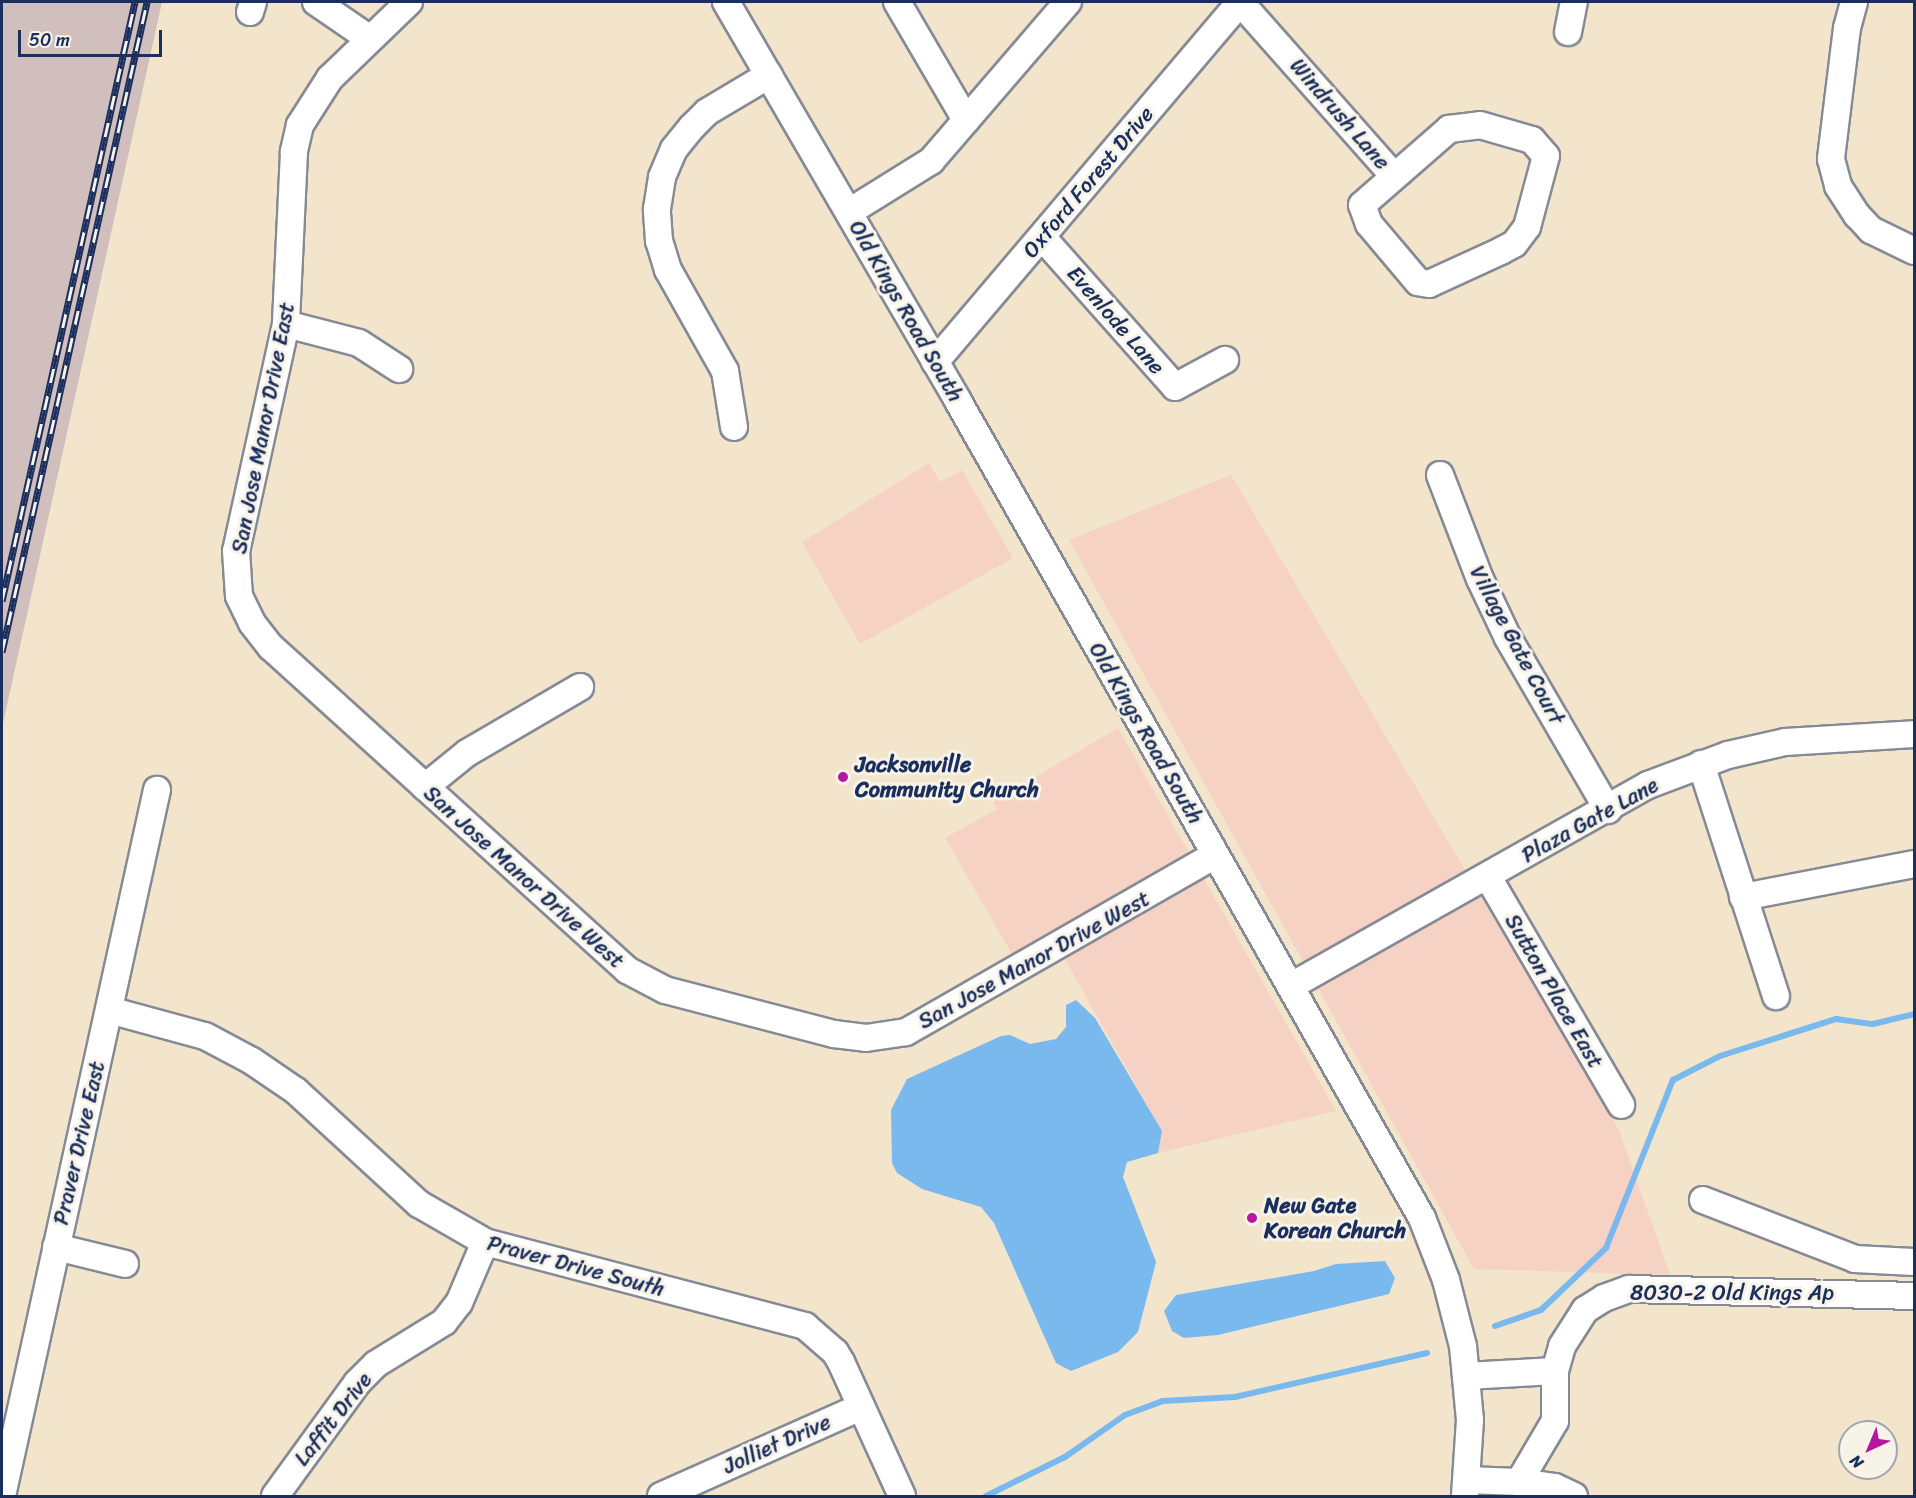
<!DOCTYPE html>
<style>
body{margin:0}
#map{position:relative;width:1916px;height:1498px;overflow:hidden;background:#f2e5cc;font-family:Sriracha,sans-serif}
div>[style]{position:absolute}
.built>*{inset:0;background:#f6d2c4}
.industrial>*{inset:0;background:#d1bfbe}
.water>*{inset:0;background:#7ab9ee}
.stream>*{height:6px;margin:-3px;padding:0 3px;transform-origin:3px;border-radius:3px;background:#7ab9ee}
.roads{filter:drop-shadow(2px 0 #868a95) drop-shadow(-2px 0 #868a95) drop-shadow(0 2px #868a95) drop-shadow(0 -2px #868a95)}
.minor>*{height:26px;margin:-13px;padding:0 13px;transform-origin:13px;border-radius:13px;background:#fff}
.rail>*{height:7px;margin-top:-3.5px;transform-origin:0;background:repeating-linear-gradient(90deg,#f7f3e8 0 14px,#1b2f5e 0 28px);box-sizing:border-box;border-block:2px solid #1b2f5e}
.dots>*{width:16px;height:16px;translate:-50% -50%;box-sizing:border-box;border:3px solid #f7f3e8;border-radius:50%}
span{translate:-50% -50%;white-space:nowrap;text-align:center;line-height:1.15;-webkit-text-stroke:6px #f7f3e8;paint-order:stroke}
.street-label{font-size:22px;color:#1b2f5e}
.poi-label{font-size:22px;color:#1b2f5e;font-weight:700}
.left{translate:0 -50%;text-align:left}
.frame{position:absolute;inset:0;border:3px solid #1b2f5e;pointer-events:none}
.north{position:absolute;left:1838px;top:1420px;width:60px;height:60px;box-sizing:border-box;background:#f7f3e8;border:2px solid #9fa5b1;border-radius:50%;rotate:224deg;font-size:16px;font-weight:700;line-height:24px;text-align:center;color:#1b2f5e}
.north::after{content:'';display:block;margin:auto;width:21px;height:27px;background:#b5179e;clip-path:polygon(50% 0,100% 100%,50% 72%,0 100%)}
.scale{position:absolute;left:18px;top:30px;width:144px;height:27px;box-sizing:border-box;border:3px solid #1b2f5e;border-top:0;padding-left:8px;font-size:18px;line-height:21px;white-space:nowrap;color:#1b2f5e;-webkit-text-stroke:4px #f7f3e8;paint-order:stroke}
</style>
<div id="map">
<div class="built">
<div style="clip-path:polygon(929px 463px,940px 482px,962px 470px,1013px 558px,860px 644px,802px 542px)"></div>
<div style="clip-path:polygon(1231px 475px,1619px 1130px,1670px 1275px,1474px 1269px,1069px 540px)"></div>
<div style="clip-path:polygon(1118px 728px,1336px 1111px,1158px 1153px,1162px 1131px,1050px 933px,1013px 956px,945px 838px,997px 809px,993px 802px)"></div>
</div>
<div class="industrial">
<div style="clip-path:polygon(2px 2px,162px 2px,2px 728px)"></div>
</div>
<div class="water">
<div style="clip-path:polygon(1076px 1000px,1095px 1018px,1162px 1131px,1158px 1153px,1127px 1162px,1123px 1177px,1156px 1262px,1138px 1332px,1118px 1352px,1071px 1371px,1056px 1363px,994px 1223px,981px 1207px,922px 1189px,897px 1173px,892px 1163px,891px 1110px,907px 1079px,1001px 1036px,1010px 1035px,1030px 1044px,1056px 1039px,1066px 1027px,1066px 1005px)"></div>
<div style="clip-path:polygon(1385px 1261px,1395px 1278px,1389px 1294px,1218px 1335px,1184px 1338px,1172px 1331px,1164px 1311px,1176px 1295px,1314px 1271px,1336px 1264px)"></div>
</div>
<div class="stream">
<div style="left:1495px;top:1326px;width:49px;rotate:-19.2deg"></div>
<div style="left:1541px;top:1310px;width:90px;rotate:-43.6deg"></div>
<div style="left:1606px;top:1248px;width:181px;rotate:-68.3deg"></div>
<div style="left:1673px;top:1080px;width:53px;rotate:-27.1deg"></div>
<div style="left:1720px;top:1056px;width:122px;rotate:-17.7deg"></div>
<div style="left:1836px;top:1019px;width:37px;rotate:8deg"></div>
<div style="left:1873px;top:1024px;width:42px;rotate:-13.7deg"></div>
<div style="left:986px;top:1496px;width:88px;rotate:-26.3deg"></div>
<div style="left:1065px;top:1457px;width:73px;rotate:-35deg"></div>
<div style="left:1125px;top:1415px;width:40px;rotate:-20.2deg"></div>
<div style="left:1163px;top:1401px;width:72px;rotate:-3.2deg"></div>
<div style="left:1235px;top:1397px;width:197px;rotate:-12.9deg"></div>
</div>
<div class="roads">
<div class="minor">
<div style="left:316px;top:2px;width:65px;rotate:34.4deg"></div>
<div style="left:409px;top:2px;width:110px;rotate:136.1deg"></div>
<div style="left:330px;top:78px;width:56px;rotate:122.6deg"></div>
<div style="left:300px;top:125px;width:28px;rotate:103deg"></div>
<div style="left:294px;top:152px;width:172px;rotate:92.7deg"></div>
<div style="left:286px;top:324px;width:232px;rotate:102.4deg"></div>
<div style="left:236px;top:551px;width:45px;rotate:86.2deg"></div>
<div style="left:239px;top:596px;width:30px;rotate:64deg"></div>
<div style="left:252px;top:623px;width:31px;rotate:52deg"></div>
<div style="left:271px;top:647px;width:481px;rotate:42.2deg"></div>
<div style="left:627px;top:970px;width:43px;rotate:27.8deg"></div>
<div style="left:665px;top:990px;width:175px;rotate:14.6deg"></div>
<div style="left:834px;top:1034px;width:32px;rotate:7deg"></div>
<div style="left:866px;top:1038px;width:40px;rotate:-8.5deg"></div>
<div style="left:906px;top:1032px;width:356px;rotate:-29.8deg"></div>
<div style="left:726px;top:2px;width:462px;rotate:59.8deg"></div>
<div style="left:958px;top:401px;width:940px;rotate:60.41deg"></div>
<div style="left:1422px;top:1218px;width:66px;rotate:68.8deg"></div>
<div style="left:1446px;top:1280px;width:68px;rotate:75.6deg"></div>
<div style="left:1463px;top:1346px;width:74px;rotate:84.6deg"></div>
<div style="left:1470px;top:1420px;width:76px;rotate:93.8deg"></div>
<div style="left:897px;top:2px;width:137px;rotate:59.7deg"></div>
<div style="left:1240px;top:2px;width:232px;rotate:48.5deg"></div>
<div style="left:1854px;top:2px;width:27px;rotate:105deg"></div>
<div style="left:1847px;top:28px;width:132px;rotate:97deg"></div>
<div style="left:1831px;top:159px;width:28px;rotate:75deg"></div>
<div style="left:1838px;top:186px;width:35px;rotate:57deg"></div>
<div style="left:1857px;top:215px;width:21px;rotate:47deg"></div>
<div style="left:1871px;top:230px;width:48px;rotate:26deg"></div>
<div style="left:250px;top:12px;width:10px;rotate:-73deg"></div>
<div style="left:1568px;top:32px;width:31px;rotate:-79deg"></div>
<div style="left:1480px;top:125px;width:54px;rotate:16.1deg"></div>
<div style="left:1532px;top:140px;width:21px;rotate:49deg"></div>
<div style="left:1546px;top:156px;width:73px;rotate:105deg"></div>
<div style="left:1527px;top:227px;width:21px;rotate:127deg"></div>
<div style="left:1514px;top:244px;width:15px;rotate:152deg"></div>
<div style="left:1501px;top:251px;width:79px;rotate:155.4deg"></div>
<div style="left:1429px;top:284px;width:11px;rotate:-170deg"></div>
<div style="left:1418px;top:282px;width:76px;rotate:-130.2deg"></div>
<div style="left:1369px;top:224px;width:20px;rotate:-110deg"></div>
<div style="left:1362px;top:205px;width:116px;rotate:-41.1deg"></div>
<div style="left:1449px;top:129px;width:31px;rotate:-7deg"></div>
<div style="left:849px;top:212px;width:97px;rotate:-31.9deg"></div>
<div style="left:931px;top:161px;width:210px;rotate:-49.3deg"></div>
<div style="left:1042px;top:237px;width:200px;rotate:48.4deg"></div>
<div style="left:1175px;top:387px;width:57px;rotate:-28.4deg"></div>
<div style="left:286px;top:324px;width:75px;rotate:14.6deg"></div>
<div style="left:359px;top:343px;width:48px;rotate:33deg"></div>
<div style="left:935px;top:362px;width:472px;rotate:-49.7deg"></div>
<div style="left:734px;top:427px;width:57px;rotate:-99.1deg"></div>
<div style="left:725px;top:371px;width:116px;rotate:-119.4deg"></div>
<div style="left:668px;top:270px;width:30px;rotate:-107deg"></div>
<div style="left:659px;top:241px;width:32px;rotate:-94deg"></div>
<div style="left:657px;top:209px;width:32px;rotate:-81deg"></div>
<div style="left:662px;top:177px;width:30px;rotate:-67deg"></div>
<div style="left:674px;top:149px;width:28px;rotate:-51deg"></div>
<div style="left:692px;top:127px;width:21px;rotate:-45deg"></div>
<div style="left:707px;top:112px;width:72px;rotate:-30.8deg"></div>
<div style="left:1440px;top:475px;width:111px;rotate:69deg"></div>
<div style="left:1480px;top:579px;width:65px;rotate:64.6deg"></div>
<div style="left:1508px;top:638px;width:199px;rotate:59.8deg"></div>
<div style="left:1701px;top:764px;width:244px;rotate:72.1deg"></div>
<div style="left:425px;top:787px;width:54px;rotate:-39deg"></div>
<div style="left:467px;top:753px;width:131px;rotate:-30.3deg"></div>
<div style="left:1488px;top:877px;width:264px;rotate:59.7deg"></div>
<div style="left:1743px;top:897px;width:174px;rotate:-10.9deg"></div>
<div style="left:1291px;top:986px;width:410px;rotate:-29.4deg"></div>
<div style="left:1648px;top:785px;width:85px;rotate:-20.6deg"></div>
<div style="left:1728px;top:755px;width:58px;rotate:-12.8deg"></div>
<div style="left:1785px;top:742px;width:129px;rotate:-3.5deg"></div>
<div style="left:109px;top:1010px;width:99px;rotate:15.2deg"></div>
<div style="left:205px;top:1036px;width:53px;rotate:28deg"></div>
<div style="left:252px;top:1061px;width:53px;rotate:34.3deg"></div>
<div style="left:296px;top:1091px;width:167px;rotate:42.6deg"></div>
<div style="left:419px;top:1204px;width:76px;rotate:29.9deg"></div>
<div style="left:485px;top:1242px;width:331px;rotate:14.7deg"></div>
<div style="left:805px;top:1326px;width:40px;rotate:41deg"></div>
<div style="left:835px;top:1352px;width:12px;rotate:59deg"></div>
<div style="left:841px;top:1362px;width:147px;rotate:65.5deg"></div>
<div style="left:1703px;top:1200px;width:163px;rotate:21.2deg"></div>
<div style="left:1855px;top:1259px;width:59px;rotate:2.9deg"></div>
<div style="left:56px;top:1247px;width:71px;rotate:13.8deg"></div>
<div style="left:1466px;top:1376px;width:89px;rotate:-3.2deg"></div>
<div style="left:1467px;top:1480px;width:52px;rotate:2.2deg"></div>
<div style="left:2px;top:1496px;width:723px;rotate:-77.62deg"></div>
<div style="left:275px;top:1496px;width:140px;rotate:-54deg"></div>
<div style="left:357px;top:1383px;width:27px;rotate:-45deg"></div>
<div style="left:376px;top:1364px;width:80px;rotate:-31.7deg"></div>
<div style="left:444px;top:1322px;width:24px;rotate:-52deg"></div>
<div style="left:459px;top:1303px;width:66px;rotate:-66.9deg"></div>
<div style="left:661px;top:1496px;width:219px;rotate:-24deg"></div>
<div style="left:1574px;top:1496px;width:21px;rotate:-155deg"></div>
<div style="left:1555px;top:1487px;width:36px;rotate:-172deg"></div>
<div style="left:1519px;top:1482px;width:71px;rotate:-59.5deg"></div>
<div style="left:1555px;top:1421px;width:50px;rotate:-90deg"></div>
<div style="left:1555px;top:1371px;width:26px;rotate:-74deg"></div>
<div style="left:1562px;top:1346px;width:43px;rotate:-57.4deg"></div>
<div style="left:1585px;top:1310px;width:22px;rotate:-32deg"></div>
<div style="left:1604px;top:1298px;width:27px;rotate:-20deg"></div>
<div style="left:1629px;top:1289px;width:285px;rotate:1.4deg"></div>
</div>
</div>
<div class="rail">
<div style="left:2px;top:601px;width:614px;rotate:-77.48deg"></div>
<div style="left:2px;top:652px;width:666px;rotate:-77.42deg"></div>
</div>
<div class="dots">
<div style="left:843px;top:777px;background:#b5179e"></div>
<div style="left:1252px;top:1218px;background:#b5179e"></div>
</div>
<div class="street-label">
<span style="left:1340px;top:114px;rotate:49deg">Windrush Lane</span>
<span style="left:1088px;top:182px;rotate:-50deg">Oxford Forest Drive</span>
<span style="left:906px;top:311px;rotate:60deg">Old Kings Road South</span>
<span style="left:1116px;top:320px;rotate:49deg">Evenlode Lane</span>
<span style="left:263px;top:428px;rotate:-79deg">San Jose Manor Drive East</span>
<span style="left:1517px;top:645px;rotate:62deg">Village Gate Court</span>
<span style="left:1146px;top:733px;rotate:60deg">Old Kings Road South</span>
<span style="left:1590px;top:820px;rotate:-29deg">Plaza Gate Lane</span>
<span style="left:524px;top:877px;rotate:42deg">San Jose Manor Drive West</span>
<span style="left:1034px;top:960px;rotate:-29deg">San Jose Manor Drive West</span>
<span style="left:1554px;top:991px;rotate:60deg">Sutton Place East</span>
<span style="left:79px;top:1143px;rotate:-77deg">Praver Drive East</span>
<span style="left:576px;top:1266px;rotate:15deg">Praver Drive South</span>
<span style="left:1732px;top:1293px">8030-2 Old Kings Ap</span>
<span style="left:333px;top:1419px;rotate:-52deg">Laffit Drive</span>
<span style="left:777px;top:1444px;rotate:-24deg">Jolliet Drive</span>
</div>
<div class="poi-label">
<span class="left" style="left:855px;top:777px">Jacksonville<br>Community Church</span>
<span class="left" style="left:1264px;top:1218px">New Gate<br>Korean Church</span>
</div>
<div class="frame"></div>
<div class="north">N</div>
<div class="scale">50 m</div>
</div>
